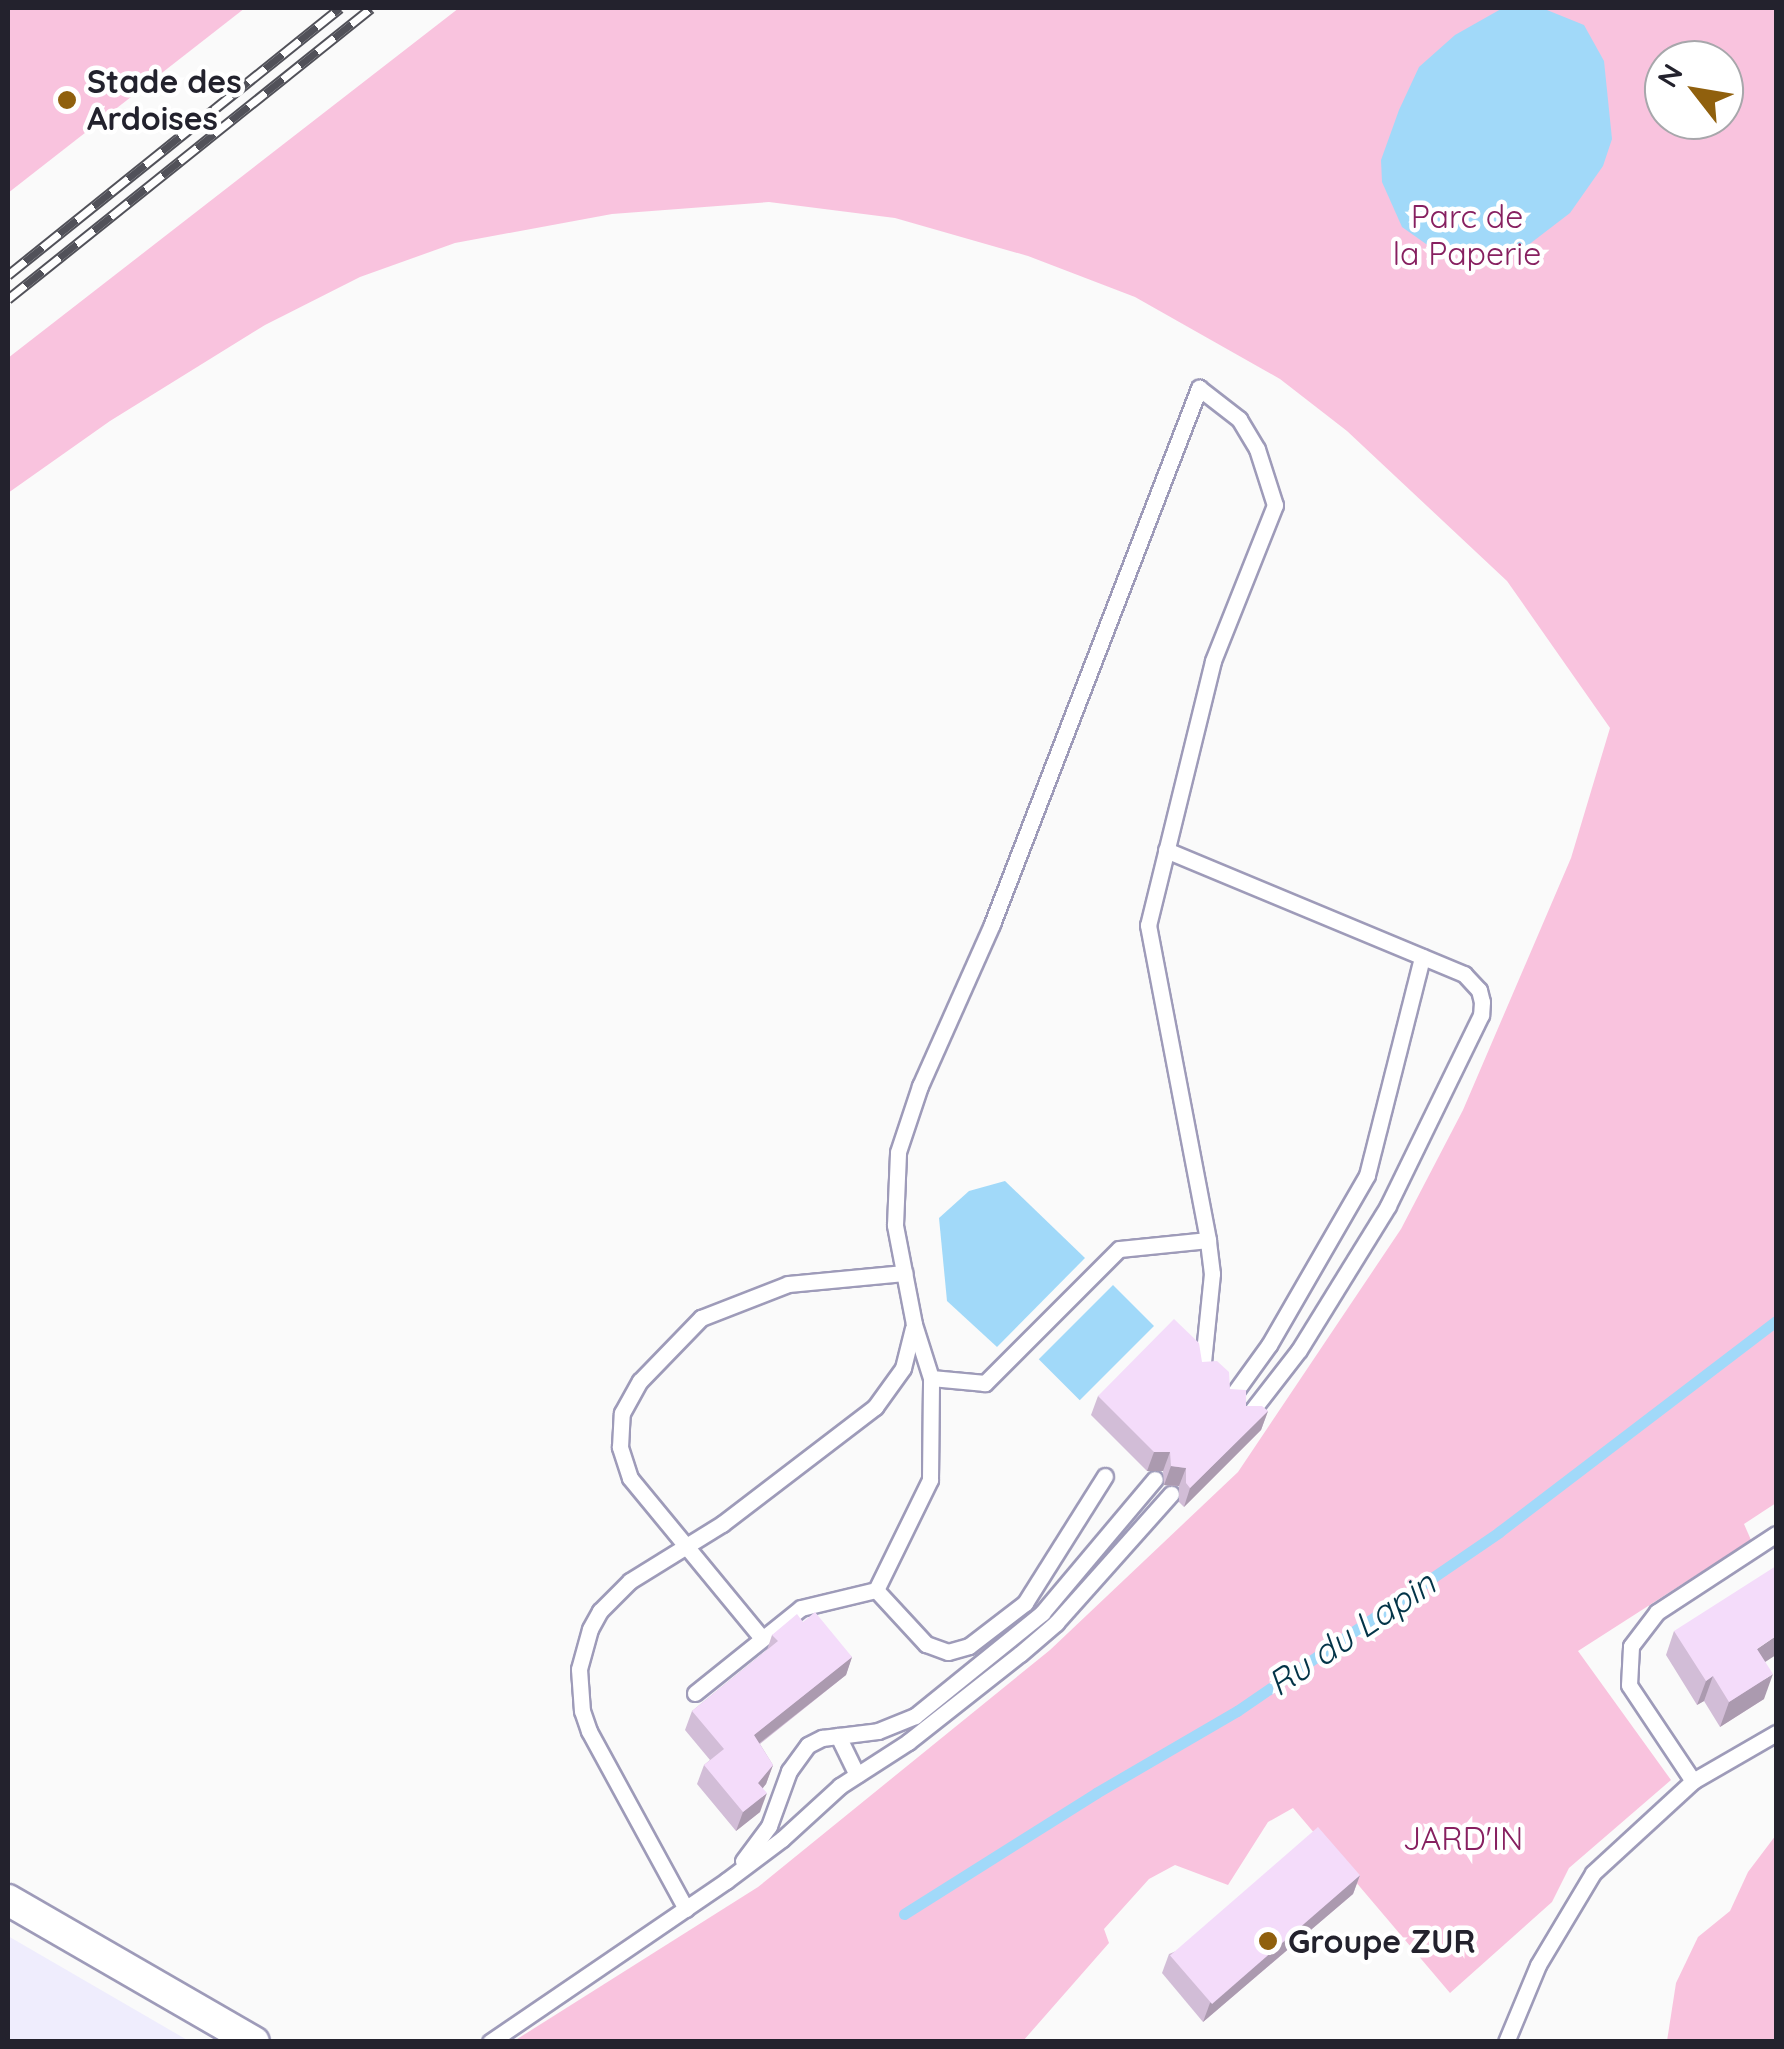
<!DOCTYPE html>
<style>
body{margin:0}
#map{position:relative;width:1784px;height:2049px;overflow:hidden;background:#fafafa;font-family:Quicksand,sans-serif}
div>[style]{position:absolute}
.built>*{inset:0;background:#efedfd}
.green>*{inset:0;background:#f9c3de}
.water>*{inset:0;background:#a1d9f9;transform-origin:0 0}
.stream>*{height:11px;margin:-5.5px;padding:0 5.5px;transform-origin:5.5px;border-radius:5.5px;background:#a1d9f9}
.roads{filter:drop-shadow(2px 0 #9e9bb9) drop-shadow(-2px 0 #9e9bb9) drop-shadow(0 2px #9e9bb9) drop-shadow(0 -2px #9e9bb9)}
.service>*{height:15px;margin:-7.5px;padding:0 7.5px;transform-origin:7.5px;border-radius:7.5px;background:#fff}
.minor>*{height:30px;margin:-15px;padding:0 15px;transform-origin:15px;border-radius:15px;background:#fff}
.rail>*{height:11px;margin-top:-5.5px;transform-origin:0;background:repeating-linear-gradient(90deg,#fff 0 22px,#515159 0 44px);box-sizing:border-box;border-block:2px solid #515159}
.wall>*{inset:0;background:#d2bdd7}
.shaded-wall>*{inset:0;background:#ab9aaf}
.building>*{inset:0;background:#f4dcfa;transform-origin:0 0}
.dots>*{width:28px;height:28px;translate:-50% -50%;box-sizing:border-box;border:5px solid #fff;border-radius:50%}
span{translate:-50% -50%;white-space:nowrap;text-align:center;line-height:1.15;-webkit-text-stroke:9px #fff;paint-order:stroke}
.poi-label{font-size:32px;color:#23222d;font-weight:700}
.left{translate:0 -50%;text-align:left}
.park-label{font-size:32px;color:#872060}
.water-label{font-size:35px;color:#033448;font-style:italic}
.frame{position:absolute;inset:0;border:10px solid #23222d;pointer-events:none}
.north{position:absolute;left:1644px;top:40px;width:100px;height:100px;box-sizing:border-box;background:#fff;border:2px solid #a7a7ab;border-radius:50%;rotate:301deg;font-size:28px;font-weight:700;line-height:40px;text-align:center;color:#23222d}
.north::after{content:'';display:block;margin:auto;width:35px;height:45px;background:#90600d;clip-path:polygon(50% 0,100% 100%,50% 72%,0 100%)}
</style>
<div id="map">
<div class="built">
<div style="clip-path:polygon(8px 1936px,189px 2041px,8px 2041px)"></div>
</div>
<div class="green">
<div style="clip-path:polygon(8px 8px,245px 8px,8px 193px)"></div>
<div style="clip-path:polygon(evenodd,459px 8px,1776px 8px,1776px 1503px,1744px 1524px,1751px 1540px,1578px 1651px,1671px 1780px,1569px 1868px,1552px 1902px,1450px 1993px,1293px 1808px,1268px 1822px,1228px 1885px,1175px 1865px,1149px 1879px,1104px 1929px,1109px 1943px,1023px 2041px,514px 2041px,758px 1887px,1050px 1650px,1238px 1472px,1401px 1229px,1463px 1110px,1571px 858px,1610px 728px,1507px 581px,1347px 431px,1280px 379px,1135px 297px,1028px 256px,895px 218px,769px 202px,612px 214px,455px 243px,360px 277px,265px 325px,110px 421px,8px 493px,8px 358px,459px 8px,1664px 60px,1724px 60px,1724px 120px,1664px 120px,1664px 60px)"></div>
<div style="clip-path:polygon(1776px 1835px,1776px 2041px,1667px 2041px,1676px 1983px,1698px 1937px,1730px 1911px,1748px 1872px)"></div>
</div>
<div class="water">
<div style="clip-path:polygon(1542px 8px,1584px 25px,1604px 61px,1612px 139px,1603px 166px,1570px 213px,1523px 249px,1503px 255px,1436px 251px,1402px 227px,1382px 182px,1381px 160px,1399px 110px,1419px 67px,1455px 35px,1501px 9px)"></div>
<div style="clip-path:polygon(1005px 1181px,1085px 1258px,997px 1347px,947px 1301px,939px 1218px,969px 1191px)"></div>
<div style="left:1113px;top:1285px;width:58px;height:105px;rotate:45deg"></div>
</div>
<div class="stream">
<div style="left:904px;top:1914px;width:227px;rotate:-32.2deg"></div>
<div style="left:1096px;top:1793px;width:163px;rotate:-30.2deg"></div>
<div style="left:1237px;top:1711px;width:317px;rotate:-34.3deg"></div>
<div style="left:1499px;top:1532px;width:348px;rotate:-37.3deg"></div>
</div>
<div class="roads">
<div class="service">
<div style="left:1166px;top:850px;width:323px;rotate:22.6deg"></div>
<div style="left:1464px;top:974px;width:22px;rotate:47deg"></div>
<div style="left:1479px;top:990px;width:12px;rotate:76deg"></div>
<div style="left:1482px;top:1002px;width:13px;rotate:94deg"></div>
<div style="left:1481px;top:1015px;width:212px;rotate:116deg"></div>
<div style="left:1388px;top:1206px;width:169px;rotate:121.7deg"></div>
<div style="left:1299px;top:1350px;width:85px;rotate:127.8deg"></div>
<div style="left:1202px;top:1372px;width:99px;rotate:-84.2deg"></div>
<div style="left:1212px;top:1274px;width:34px;rotate:-97deg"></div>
<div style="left:1230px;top:1399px;width:67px;rotate:-54.2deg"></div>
<div style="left:1269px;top:1345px;width:196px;rotate:-60deg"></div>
<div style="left:1367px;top:1175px;width:225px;rotate:-75.8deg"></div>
<div style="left:876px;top:1590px;width:123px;rotate:-63.9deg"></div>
<div style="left:930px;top:1480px;width:102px;rotate:-89.4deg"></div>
<div style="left:931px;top:1378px;width:57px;rotate:-107.5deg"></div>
<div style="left:914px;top:1324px;width:101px;rotate:-100.9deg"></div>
<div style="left:895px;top:1225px;width:73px;rotate:-87.6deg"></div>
<div style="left:898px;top:1152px;width:70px;rotate:-71.6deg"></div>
<div style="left:920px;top:1086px;width:177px;rotate:-66deg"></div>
<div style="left:992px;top:924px;width:575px;rotate:-68.88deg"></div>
<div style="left:1199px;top:388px;width:51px;rotate:37.8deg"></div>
<div style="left:1239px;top:419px;width:35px;rotate:59deg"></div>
<div style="left:1257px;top:449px;width:59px;rotate:72.2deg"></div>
<div style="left:1275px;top:505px;width:168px;rotate:111.7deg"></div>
<div style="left:1213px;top:661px;width:272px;rotate:103.8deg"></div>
<div style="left:1148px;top:925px;width:321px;rotate:79.2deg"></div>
<div style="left:1208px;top:1240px;width:89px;rotate:174.2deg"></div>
<div style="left:1119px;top:1249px;width:190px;rotate:135deg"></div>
<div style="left:985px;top:1383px;width:54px;rotate:-174.7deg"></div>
<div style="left:876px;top:1590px;width:74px;rotate:47.2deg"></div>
<div style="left:926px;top:1644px;width:23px;rotate:20deg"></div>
<div style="left:948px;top:1652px;width:22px;rotate:-16deg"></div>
<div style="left:969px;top:1646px;width:71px;rotate:-37.5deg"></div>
<div style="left:1025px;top:1603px;width:150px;rotate:-57.8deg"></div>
<div style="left:761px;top:1637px;width:206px;rotate:-129.5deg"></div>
<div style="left:630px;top:1478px;width:33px;rotate:-108deg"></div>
<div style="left:620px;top:1447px;width:34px;rotate:-87deg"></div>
<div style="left:622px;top:1413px;width:37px;rotate:-61deg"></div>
<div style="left:640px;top:1381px;width:88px;rotate:-45.9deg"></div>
<div style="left:701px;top:1318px;width:93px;rotate:-21.3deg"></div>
<div style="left:788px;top:1284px;width:117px;rotate:-5.4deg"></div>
<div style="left:695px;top:1693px;width:136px;rotate:-38.7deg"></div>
<div style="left:801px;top:1608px;width:77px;rotate:-13.5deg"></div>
<div style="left:838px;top:1736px;width:43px;rotate:64deg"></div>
<div style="left:1693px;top:1781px;width:115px;rotate:-123.7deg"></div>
<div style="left:1629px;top:1685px;width:39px;rotate:-87deg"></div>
<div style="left:1631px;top:1646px;width:43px;rotate:-52.6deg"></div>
<div style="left:1657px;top:1612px;width:142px;rotate:-33.2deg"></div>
<div style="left:743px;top:1861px;width:44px;rotate:-53.4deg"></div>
<div style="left:769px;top:1826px;width:59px;rotate:-70deg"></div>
<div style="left:789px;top:1771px;width:32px;rotate:-54deg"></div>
<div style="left:808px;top:1745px;width:16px;rotate:-27deg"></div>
<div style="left:822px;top:1738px;width:56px;rotate:-7.1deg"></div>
<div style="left:878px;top:1731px;width:40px;rotate:-22deg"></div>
<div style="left:915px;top:1716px;width:164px;rotate:-39deg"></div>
<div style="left:1042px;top:1613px;width:175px;rotate:-49.9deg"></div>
<div style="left:686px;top:1909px;width:203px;rotate:-118.6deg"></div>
<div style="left:589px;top:1731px;width:21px;rotate:-109deg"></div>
<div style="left:582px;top:1711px;width:42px;rotate:-94.1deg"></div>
<div style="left:579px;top:1669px;width:41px;rotate:-74.6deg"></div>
<div style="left:590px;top:1629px;width:21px;rotate:-61deg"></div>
<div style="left:600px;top:1611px;width:42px;rotate:-45deg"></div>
<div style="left:630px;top:1581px;width:108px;rotate:-31.8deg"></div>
<div style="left:722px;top:1524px;width:193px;rotate:-37.4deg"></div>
<div style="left:875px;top:1407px;width:48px;rotate:-54.3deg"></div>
<div style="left:903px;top:1368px;width:41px;rotate:-76deg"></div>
<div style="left:490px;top:2042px;width:286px;rotate:-34.3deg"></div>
<div style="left:726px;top:1881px;width:70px;rotate:-36.9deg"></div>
<div style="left:782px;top:1839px;width:79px;rotate:-42.4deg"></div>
<div style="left:840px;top:1786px;width:81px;rotate:-32.9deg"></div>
<div style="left:908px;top:1742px;width:142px;rotate:-38.2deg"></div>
<div style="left:1020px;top:1654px;width:48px;rotate:-40.7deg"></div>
<div style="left:1056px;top:1623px;width:173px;rotate:-48.3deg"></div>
<div style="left:1506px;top:2042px;width:83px;rotate:-67.4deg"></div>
<div style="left:1538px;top:1965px;width:107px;rotate:-59.1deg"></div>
<div style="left:1593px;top:1873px;width:136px;rotate:-42.6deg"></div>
<div style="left:1693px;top:1781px;width:96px;rotate:-30deg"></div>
</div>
<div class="minor">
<div style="left:8px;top:1900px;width:284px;rotate:30deg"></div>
</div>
</div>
<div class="rail">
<div style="left:8px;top:275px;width:426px;rotate:-38.8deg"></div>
<div style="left:8px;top:299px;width:465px;rotate:-38.7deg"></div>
</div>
<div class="wall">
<div style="clip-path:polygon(1202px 1362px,1246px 1406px,1268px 1411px,1261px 1430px,1184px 1507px,1179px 1502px,1179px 1486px,1164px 1485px,1163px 1471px,1147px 1471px,1091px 1415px,1098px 1396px)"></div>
<div style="clip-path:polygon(803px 1622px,852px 1657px,846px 1675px,760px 1744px,773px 1765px,766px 1784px,763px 1788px,760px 1812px,736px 1831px,697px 1784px,704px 1765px,710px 1760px,685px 1730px,692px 1711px,767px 1650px,772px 1635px)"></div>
<div style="clip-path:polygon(1674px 1631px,1765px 1662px,1764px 1699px,1720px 1727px,1704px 1701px,1697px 1705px,1666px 1655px)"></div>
<div style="clip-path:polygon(1360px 1875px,1353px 1894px,1203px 2022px,1162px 1973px,1169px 1954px)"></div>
</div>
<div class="shaded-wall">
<div style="clip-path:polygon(1268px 1411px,1261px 1430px,1184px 1507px,1190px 1488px)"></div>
<div style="clip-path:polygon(1154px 1452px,1170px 1452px,1163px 1471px,1147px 1471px)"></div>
<div style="clip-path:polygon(1171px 1466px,1186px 1468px,1179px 1486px,1164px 1485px)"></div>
<div style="clip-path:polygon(1776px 1636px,1776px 1655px,1748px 1673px,1757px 1649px)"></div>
<div style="clip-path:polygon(852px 1657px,846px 1675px,747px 1753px,754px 1735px)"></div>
<div style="clip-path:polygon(1773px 1674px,1764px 1699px,1720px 1727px,1729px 1702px)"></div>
<div style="clip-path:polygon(1713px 1676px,1704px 1701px,1697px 1705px,1706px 1681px)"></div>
<div style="clip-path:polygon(773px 1765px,766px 1784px,751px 1802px,758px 1783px)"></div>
<div style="clip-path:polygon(767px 1793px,760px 1812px,736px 1831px,743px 1812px)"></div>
<div style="clip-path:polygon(1360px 1875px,1353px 1894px,1203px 2022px,1210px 2003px)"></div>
</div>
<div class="building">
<div style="clip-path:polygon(1174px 1319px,1199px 1343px,1202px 1362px,1217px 1361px,1229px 1372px,1230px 1389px,1246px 1390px,1246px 1406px,1262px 1406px,1268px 1411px,1190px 1488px,1186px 1483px,1186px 1468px,1171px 1466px,1170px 1452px,1154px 1452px,1098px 1396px)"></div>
<div style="clip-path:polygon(1776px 1566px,1776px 1636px,1757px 1649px,1773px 1674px,1729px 1702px,1713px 1676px,1706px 1681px,1674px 1631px)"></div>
<div style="clip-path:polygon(815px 1612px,852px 1657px,754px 1735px,773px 1765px,758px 1783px,767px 1793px,743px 1812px,704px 1765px,724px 1749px,692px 1711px,778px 1641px,772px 1635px,797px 1614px,803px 1622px)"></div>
<div style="left:1318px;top:1827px;width:64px;height:196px;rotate:49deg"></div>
</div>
<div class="dots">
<div style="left:67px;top:100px;background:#90600d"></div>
<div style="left:1268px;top:1941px;background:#90600d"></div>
</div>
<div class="poi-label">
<span class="left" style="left:87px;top:100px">Stade des<br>Ardoises</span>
<span class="left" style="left:1288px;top:1941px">Groupe ZUR</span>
</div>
<div class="park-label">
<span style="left:1467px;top:235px">Parc de<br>la Paperie</span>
<span style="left:1463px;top:1838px">JARD'IN</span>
</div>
<div class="water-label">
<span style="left:1351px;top:1633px;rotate:-34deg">Ru du Lapin</span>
</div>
<div class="frame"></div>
<div class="north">N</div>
</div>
